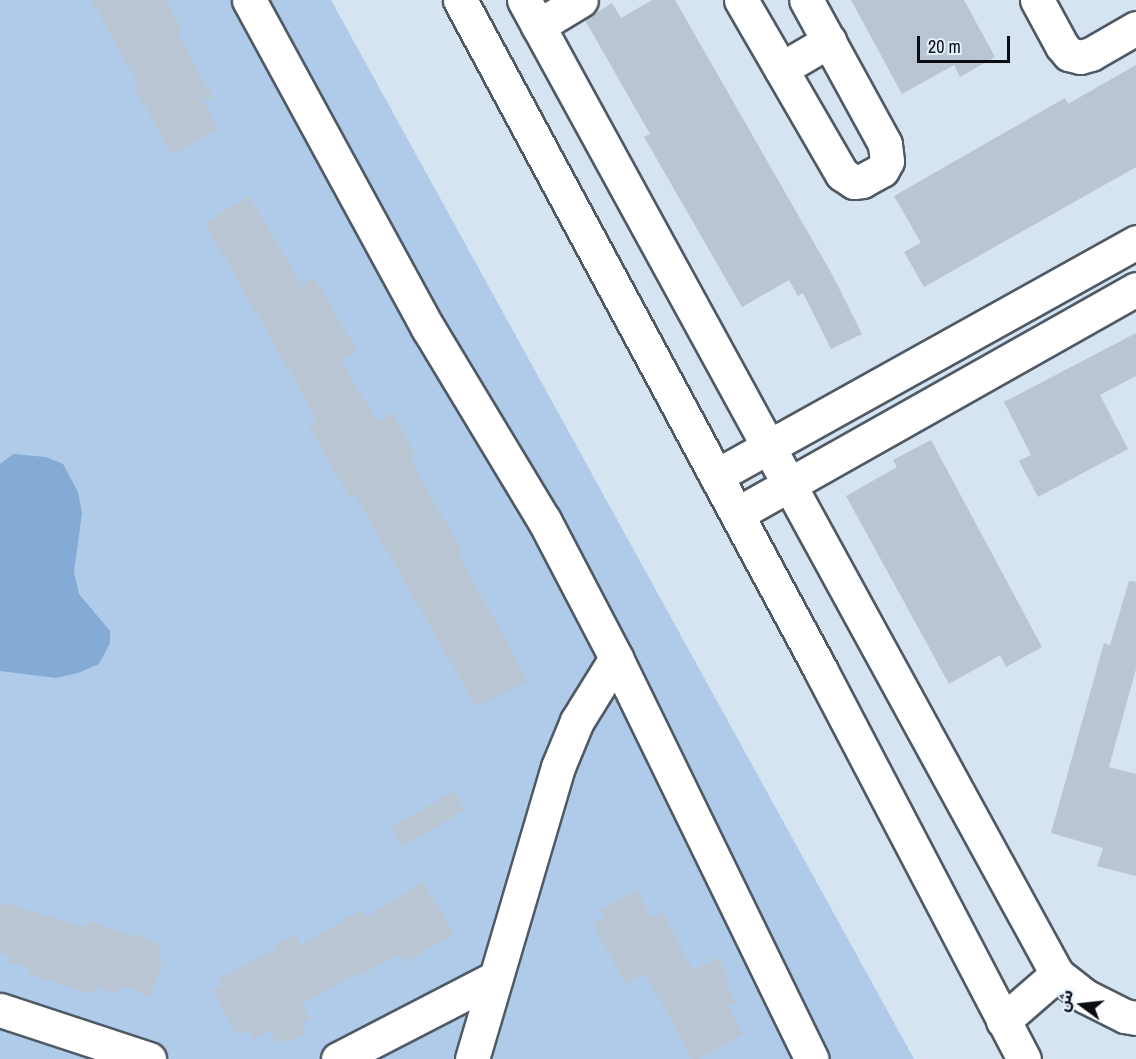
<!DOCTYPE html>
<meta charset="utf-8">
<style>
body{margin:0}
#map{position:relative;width:1136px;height:1059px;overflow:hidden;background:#d6e3f1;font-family:"Archivo Narrow","Noto Sans Arabic",sans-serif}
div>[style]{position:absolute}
.green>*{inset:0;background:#b0cbe9}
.water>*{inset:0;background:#84abd6}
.building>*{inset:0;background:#b9c5d2;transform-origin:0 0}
.roads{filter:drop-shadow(2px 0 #4f5a65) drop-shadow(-2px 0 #4f5a65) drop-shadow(0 2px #4f5a65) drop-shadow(0 -2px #4f5a65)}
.street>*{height:33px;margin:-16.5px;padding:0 16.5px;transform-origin:16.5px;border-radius:16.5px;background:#fff}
.secondary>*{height:33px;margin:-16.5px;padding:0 16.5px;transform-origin:16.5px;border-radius:16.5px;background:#fff}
span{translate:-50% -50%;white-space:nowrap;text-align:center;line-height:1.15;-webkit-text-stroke:4.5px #e4f0fe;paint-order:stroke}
.north{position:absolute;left:1052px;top:975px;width:60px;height:60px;-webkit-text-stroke:4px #e4f0fe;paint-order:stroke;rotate:285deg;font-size:16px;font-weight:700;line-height:24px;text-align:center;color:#0a0e13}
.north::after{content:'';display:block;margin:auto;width:21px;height:27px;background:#0a0e13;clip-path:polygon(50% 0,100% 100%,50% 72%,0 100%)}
.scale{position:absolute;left:917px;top:36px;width:93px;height:27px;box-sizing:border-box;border:3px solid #0a0e13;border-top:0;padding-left:8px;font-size:18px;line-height:21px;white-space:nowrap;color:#0a0e13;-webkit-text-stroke:4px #e4f0fe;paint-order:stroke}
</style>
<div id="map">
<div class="green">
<div style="clip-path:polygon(0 0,331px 0,914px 1059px,0 1059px)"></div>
</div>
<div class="water">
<div style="clip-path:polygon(13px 454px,46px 457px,63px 464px,78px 492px,82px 513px,74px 572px,79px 594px,110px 631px,110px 643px,99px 664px,78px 673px,56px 678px,0 671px,0 464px)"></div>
</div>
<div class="building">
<div style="clip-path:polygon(91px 0,165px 0,182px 29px,177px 32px,213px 97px,203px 102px,218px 129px,172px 155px,134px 87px,139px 85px)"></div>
<div style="clip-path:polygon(652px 0,675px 0,833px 276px,862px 334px,831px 349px,803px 293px,798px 296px,789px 280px,742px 307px,644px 137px,650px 134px,585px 20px,612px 3px,621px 18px)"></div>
<div style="clip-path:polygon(851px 0,964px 0,995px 57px,960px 77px,954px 65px,902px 94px)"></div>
<div style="clip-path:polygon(1136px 65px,1136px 167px,924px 287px,904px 252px,921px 243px,894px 196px,1065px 98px,1068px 104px)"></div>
<div style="clip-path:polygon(249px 196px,302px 285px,314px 277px,357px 351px,340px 360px,378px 422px,393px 412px,416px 456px,410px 460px,463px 553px,459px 555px,528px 681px,476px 707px,354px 494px,349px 497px,308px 425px,317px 420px,205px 223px)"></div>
<div style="clip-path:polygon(1136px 333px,1136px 376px,1100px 395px,1128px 449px,1038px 497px,1019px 461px,1031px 455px,1004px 402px)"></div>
<div style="clip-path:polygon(931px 440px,1042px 647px,1006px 667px,1000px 655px,949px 684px,846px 496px,897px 467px,893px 460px)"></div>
<div style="clip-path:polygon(1129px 581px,1136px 582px,1136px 669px,1109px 767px,1136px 774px,1136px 876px,1097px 866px,1103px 848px,1051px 833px,1104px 643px,1110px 645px)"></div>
<div style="left:454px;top:791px;width:22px;height:72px;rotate:60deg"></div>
<div style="clip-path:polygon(423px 882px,454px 934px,404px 963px,398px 954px,358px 977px,356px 974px,301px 1004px,310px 1019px,302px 1023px,307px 1033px,286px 1044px,282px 1039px,276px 1042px,270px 1030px,254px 1039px,249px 1029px,237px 1035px,213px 990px,222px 985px,219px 979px,276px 948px,274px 945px,295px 934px,301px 945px,362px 909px,366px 917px)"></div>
<div style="clip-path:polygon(636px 890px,652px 918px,663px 912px,693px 970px,718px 957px,729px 978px,724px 981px,736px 1003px,728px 1007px,743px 1035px,699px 1059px,692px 1059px,645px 973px,625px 984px,593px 924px,605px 917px,600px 909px)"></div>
<div style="clip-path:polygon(0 902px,86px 927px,88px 921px,161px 944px,157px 956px,163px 959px,151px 996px,120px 986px,118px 994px,96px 987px,93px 994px,29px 975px,30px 968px,9px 962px,10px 956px,0 953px)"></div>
</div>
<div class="roads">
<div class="street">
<div style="left:249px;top:0;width:374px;rotate:61.4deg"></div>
<div style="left:428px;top:328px;width:224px;rotate:58.9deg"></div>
<div style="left:544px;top:520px;width:156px;rotate:62.4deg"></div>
<div style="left:616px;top:658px;width:446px;rotate:64deg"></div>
<div style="left:741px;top:0;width:201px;rotate:59.9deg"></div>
<div style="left:842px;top:174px;width:14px;rotate:34deg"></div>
<div style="left:854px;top:182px;width:8px;rotate:-7deg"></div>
<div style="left:862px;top:181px;width:23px;rotate:-29deg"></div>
<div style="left:882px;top:170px;width:10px;rotate:-61deg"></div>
<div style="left:887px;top:161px;width:17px;rotate:-97deg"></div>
<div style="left:885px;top:144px;width:164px;rotate:-118.7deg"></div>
<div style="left:1037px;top:0;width:52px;rotate:61.5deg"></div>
<div style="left:1062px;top:46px;width:11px;rotate:49deg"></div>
<div style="left:1069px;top:54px;width:11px;rotate:15deg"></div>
<div style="left:1080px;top:57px;width:11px;rotate:-15deg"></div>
<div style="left:1091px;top:54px;width:52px;rotate:-30deg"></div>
<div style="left:538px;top:26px;width:50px;rotate:-31.2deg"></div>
<div style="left:781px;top:69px;width:56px;rotate:-30.3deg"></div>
<div style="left:716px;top:476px;width:481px;rotate:-29.1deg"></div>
<div style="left:737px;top:514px;width:458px;rotate:-29.4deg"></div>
<div style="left:0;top:1010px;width:157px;rotate:18.2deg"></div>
<div style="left:338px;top:1059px;width:177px;rotate:-27.3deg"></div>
<div style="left:472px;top:1059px;width:304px;rotate:-73.6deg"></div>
<div style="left:558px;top:767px;width:50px;rotate:-67.6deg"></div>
<div style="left:577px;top:721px;width:74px;rotate:-58.2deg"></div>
</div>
<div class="secondary">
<div style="left:460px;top:0;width:760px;rotate:61.71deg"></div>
<div style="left:820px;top:669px;width:440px;rotate:62.4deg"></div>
<div style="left:524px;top:0;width:1110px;rotate:61.31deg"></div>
<div style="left:1057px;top:974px;width:36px;rotate:38deg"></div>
<div style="left:1085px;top:996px;width:45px;rotate:26.6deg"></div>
<div style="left:1125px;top:1016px;width:11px;rotate:10deg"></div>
<div style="left:1003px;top:1021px;width:72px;rotate:-41deg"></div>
</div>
</div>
<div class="north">ش</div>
<div class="scale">20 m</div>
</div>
